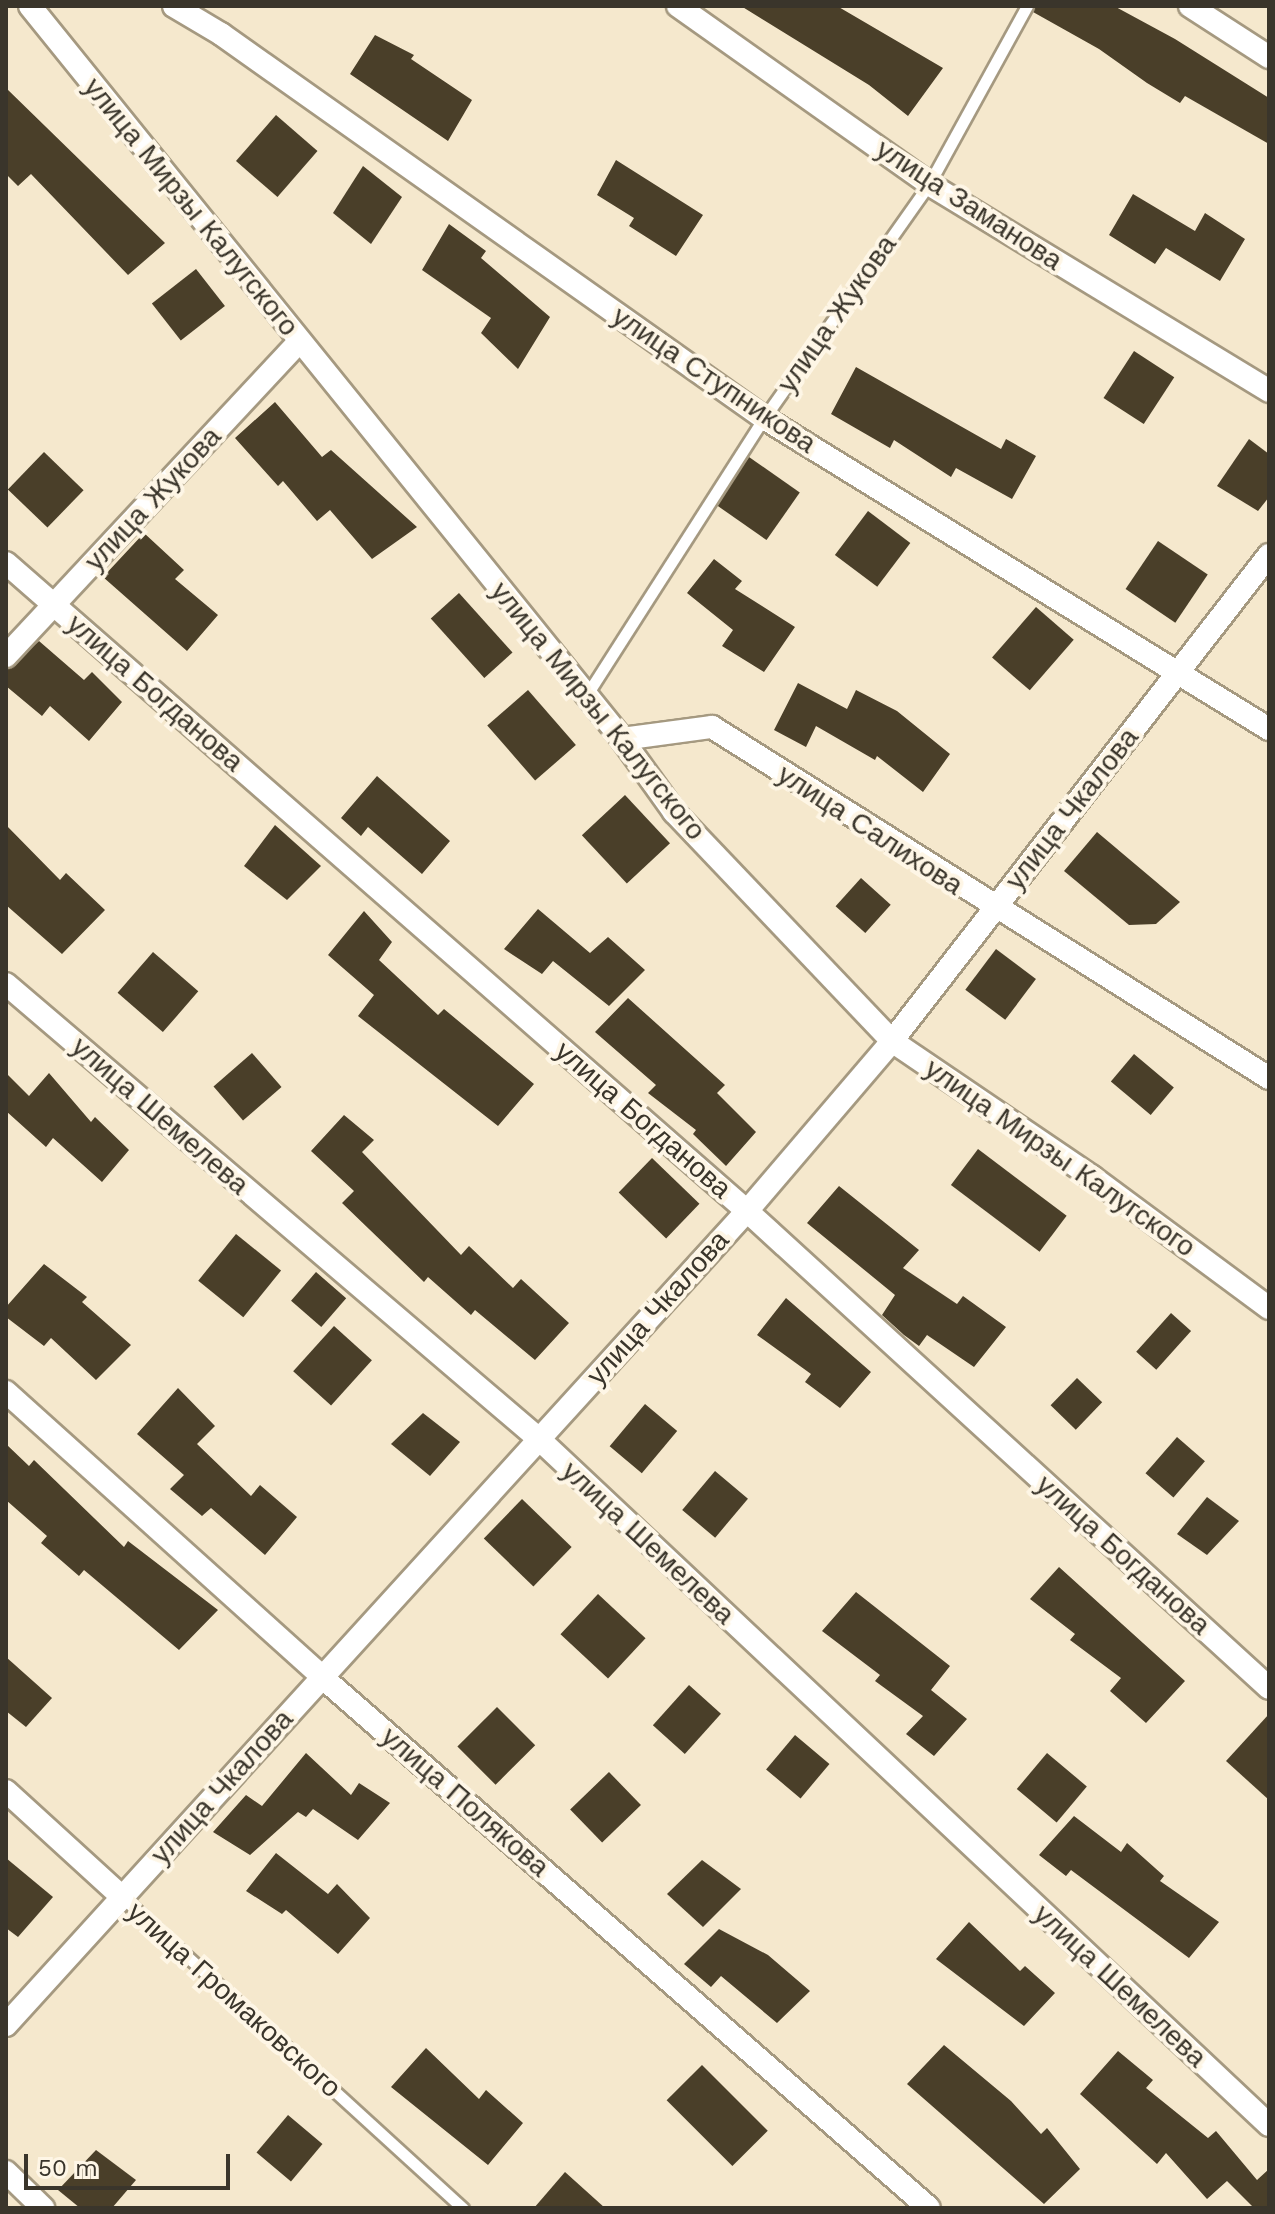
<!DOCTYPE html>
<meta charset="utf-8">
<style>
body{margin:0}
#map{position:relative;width:1275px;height:2214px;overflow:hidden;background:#f5e8cd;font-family:"Work Sans",sans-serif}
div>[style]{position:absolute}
.building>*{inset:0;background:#4a3f29;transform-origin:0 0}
.roads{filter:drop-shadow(2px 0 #a59980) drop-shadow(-2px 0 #a59980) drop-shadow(0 2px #a59980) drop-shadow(0 -2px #a59980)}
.service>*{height:11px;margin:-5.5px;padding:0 5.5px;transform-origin:5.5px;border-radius:5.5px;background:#fff}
.minor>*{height:22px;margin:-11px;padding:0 11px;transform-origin:11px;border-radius:11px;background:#fff}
span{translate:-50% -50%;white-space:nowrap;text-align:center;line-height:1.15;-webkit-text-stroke:8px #fef6e6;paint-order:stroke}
.street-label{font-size:28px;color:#3a352b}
.frame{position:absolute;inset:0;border:8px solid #3a352b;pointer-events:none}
.scale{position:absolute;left:24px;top:2154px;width:206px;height:36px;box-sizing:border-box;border:4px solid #3a352b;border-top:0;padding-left:10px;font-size:24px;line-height:28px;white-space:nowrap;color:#3a352b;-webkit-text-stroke:6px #fef6e6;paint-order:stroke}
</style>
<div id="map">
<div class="building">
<div style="clip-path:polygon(741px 6px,837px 6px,943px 68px,908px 116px,869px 85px)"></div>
<div style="clip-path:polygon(1035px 6px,1114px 6px,1175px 39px,1269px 98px,1269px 144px,1185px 96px,1180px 103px,1147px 83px,1099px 49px,1033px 12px)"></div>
<div style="clip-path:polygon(375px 35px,414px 55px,411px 59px,472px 100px,448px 141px,350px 74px)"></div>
<div style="clip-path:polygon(6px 88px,165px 243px,128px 275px,31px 174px,18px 186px,6px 174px)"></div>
<div style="left:276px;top:115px;width:55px;height:61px;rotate:41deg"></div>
<div style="clip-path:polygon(616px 160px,703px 215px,676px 256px,629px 226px,634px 218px,597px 195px)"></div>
<div style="clip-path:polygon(363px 166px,402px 197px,371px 244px,333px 213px)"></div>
<div style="clip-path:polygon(1133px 194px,1195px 231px,1205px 213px,1245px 239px,1220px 281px,1166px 248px,1155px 264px,1109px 235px)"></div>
<div style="clip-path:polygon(449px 224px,486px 251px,481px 258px,550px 317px,518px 369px,481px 333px,491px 318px,422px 270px)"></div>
<div style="left:196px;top:269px;width:47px;height:56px;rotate:52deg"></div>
<div style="left:1134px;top:351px;width:48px;height:56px;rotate:33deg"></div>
<div style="clip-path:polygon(856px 367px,1001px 449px,1006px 439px,1036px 456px,1012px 499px,956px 468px,951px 477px,894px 440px,890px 448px,831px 414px)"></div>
<div style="clip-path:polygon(275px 402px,322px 457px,331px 450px,417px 527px,372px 559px,330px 510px,317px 521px,283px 481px,278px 486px,235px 438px)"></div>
<div style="clip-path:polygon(1249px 439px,1269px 454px,1269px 497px,1258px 511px,1217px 486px)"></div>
<div style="left:44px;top:452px;width:55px;height:52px;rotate:44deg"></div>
<div style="left:749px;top:457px;width:62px;height:58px;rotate:35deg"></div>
<div style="left:868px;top:511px;width:53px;height:55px;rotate:37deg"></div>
<div style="clip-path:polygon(144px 533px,184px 570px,175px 579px,218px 615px,187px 651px,103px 577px)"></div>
<div style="left:1158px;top:541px;width:60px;height:58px;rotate:34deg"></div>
<div style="clip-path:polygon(714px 559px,742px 581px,735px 589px,795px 627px,764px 672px,722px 646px,733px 630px,687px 593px)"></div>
<div style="left:459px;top:593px;width:80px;height:38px;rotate:48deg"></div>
<div style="left:1036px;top:607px;width:50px;height:67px;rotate:41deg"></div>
<div style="clip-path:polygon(39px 641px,84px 680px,92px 672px,122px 702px,89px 741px,50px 706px,42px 716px,6px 686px,6px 670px)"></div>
<div style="clip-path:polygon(798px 683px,847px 709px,856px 690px,897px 711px,950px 754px,923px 792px,877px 756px,875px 760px,816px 726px,806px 747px,774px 730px)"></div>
<div style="left:528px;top:690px;width:73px;height:54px;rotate:49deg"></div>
<div style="clip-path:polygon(377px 776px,450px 841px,422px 874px,368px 827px,361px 836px,341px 818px)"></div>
<div style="left:625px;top:795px;width:66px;height:59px;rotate:47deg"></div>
<div style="clip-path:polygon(6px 825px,60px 880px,66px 873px,105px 910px,62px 954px,6px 905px)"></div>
<div style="clip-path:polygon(275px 825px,321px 866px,287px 900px,244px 866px)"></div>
<div style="clip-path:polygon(1097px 832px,1180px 902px,1156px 924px,1129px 925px,1064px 871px)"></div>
<div style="left:861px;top:878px;width:40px;height:38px;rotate:42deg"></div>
<div style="clip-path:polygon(538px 909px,590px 953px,608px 937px,645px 970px,609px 1006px,553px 961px,542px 974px,504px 949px)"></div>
<div style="clip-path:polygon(364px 911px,392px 942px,379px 960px,438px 1015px,444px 1009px,534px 1084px,498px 1126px,358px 1016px,374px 995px,328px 955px)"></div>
<div style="left:996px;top:949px;width:50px;height:51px;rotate:37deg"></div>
<div style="left:153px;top:952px;width:60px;height:54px;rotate:41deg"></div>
<div style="clip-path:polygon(628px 998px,725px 1085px,717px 1093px,756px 1132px,726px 1166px,693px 1134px,696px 1130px,648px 1093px,656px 1085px,595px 1032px)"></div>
<div style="left:252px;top:1053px;width:45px;height:51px;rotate:49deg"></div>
<div style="left:1134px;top:1054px;width:52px;height:36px;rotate:40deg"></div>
<div style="clip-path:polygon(6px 1073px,29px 1096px,49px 1073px,91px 1122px,95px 1117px,129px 1150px,102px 1182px,53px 1138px,46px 1147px,6px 1111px)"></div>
<div style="clip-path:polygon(344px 1115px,374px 1140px,362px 1152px,461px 1255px,469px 1246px,513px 1288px,521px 1279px,569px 1323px,535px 1360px,475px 1310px,471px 1315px,428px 1277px,424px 1282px,342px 1203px,354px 1191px,311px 1151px)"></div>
<div style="left:978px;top:1149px;width:111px;height:45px;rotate:37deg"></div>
<div style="left:652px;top:1158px;width:66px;height:48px;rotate:44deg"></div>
<div style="clip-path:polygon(839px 1186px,919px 1250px,903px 1268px,957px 1304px,963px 1296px,1006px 1327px,974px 1367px,927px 1335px,919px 1346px,904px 1335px,882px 1315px,895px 1295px,807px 1223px)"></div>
<div style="left:236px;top:1234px;width:58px;height:60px;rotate:39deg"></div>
<div style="clip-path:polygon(44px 1264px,87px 1297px,82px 1302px,131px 1345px,96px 1380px,51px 1338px,44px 1346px,6px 1317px,6px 1307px)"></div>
<div style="left:316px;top:1272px;width:40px;height:38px;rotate:41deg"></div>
<div style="clip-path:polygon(786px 1298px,871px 1372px,840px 1408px,805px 1382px,811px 1374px,757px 1335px)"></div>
<div style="left:1171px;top:1313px;width:27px;height:52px;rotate:42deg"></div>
<div style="left:334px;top:1326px;width:51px;height:61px;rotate:42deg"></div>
<div style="left:1077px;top:1378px;width:35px;height:38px;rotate:44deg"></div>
<div style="clip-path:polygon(178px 1388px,215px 1426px,197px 1444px,251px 1496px,260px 1485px,297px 1517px,265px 1555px,211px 1508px,202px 1516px,170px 1489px,184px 1475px,137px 1434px)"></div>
<div style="left:645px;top:1404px;width:42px;height:55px;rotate:40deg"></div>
<div style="clip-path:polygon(423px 1413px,460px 1442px,430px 1476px,391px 1444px)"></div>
<div style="left:1177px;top:1437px;width:37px;height:48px;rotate:41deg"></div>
<div style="clip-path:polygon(6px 1444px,29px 1466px,34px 1460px,124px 1547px,128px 1541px,218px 1610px,179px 1650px,84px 1570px,79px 1576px,41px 1543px,47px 1536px,6px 1500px)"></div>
<div style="left:715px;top:1471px;width:43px;height:51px;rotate:40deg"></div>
<div style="clip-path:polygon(1207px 1497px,1239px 1521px,1207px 1555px,1177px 1534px)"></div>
<div style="left:522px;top:1499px;width:69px;height:55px;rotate:44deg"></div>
<div style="clip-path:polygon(1059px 1567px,1185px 1681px,1146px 1723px,1110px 1691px,1121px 1678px,1070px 1640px,1075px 1634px,1030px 1599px)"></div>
<div style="clip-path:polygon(856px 1592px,950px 1666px,931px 1690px,967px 1719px,934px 1756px,906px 1734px,923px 1716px,875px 1681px,880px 1675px,822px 1631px)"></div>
<div style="left:598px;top:1594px;width:65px;height:55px;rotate:43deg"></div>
<div style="clip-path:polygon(6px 1657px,52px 1698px,26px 1727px,6px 1711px)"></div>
<div style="left:689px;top:1685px;width:43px;height:54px;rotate:42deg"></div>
<div style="left:497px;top:1707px;width:54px;height:56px;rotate:45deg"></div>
<div style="clip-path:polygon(1269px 1714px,1269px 1800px,1226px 1761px)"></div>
<div style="left:795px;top:1735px;width:45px;height:45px;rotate:40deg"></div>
<div style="clip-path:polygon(306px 1753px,351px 1795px,359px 1783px,390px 1803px,358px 1840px,313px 1809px,306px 1817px,298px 1812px,250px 1855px,213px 1832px,246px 1795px,262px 1806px)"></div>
<div style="left:1047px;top:1753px;width:52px;height:47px;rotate:40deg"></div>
<div style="left:609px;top:1772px;width:46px;height:54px;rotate:46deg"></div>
<div style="clip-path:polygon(1074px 1816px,1121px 1852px,1127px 1843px,1164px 1876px,1160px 1881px,1219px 1922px,1189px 1958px,1071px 1870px,1066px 1876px,1039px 1855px)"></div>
<div style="clip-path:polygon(276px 1853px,328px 1894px,337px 1884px,370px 1918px,338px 1954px,286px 1910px,282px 1914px,246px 1891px)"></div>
<div style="clip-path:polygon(6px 1858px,53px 1897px,18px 1937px,6px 1928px)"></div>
<div style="clip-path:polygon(702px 1860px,741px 1889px,703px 1927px,667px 1894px)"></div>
<div style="clip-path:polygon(969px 1922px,1020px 1971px,1025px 1966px,1055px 1993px,1024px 2026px,936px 1959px)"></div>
<div style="clip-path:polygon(719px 1929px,768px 1955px,810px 1991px,777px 2023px,721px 1976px,711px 1987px,684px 1964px)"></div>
<div style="clip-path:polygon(944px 2045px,1011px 2101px,1041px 2134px,1047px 2128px,1080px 2169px,1044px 2204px,907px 2084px)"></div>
<div style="clip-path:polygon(426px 2048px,479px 2099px,486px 2090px,523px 2123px,488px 2165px,391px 2087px)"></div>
<div style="clip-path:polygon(1118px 2051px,1153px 2080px,1146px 2088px,1208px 2138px,1216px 2131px,1257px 2180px,1269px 2169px,1269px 2208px,1254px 2208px,1227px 2181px,1207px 2199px,1166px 2153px,1157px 2164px,1080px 2094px)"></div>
<div style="left:702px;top:2065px;width:93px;height:50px;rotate:45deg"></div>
<div style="left:288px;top:2115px;width:45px;height:49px;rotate:40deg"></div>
<div style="clip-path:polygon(96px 2150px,136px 2180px,112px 2208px,80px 2208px,58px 2190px)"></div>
<div style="clip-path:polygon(565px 2172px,605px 2208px,534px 2208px)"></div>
</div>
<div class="roads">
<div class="service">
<div style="left:586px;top:696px;width:330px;rotate:-57.4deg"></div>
<div style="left:764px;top:418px;width:286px;rotate:-54.8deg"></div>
<div style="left:929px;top:184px;width:203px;rotate:-61.2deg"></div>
<div style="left:122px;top:1897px;width:462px;rotate:42.4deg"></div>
</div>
<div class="minor">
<div style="left:30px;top:6px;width:942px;rotate:51.07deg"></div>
<div style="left:622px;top:739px;width:90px;rotate:54.5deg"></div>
<div style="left:674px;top:812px;width:316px;rotate:46.4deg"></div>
<div style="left:892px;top:1041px;width:242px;rotate:34.2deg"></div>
<div style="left:1092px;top:1177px;width:220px;rotate:36.5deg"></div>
<div style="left:174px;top:6px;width:55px;rotate:30.8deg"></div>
<div style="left:221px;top:34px;width:665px;rotate:35.27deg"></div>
<div style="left:764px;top:418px;width:593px;rotate:31.63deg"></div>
<div style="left:678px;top:6px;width:308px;rotate:35.3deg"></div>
<div style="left:929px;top:184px;width:398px;rotate:31.3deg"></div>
<div style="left:1190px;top:6px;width:94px;rotate:32.8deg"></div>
<div style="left:6px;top:563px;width:984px;rotate:41.17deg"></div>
<div style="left:747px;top:1211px;width:707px;rotate:42.42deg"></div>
<div style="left:6px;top:656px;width:429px;rotate:-47deg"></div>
<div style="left:622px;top:739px;width:91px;rotate:-7.6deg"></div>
<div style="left:712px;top:727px;width:658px;rotate:32.22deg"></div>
<div style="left:6px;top:984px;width:701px;rotate:40.49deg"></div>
<div style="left:539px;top:1439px;width:1002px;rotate:43.22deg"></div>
<div style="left:6px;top:1392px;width:426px;rotate:42deg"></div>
<div style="left:322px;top:1677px;width:806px;rotate:41.18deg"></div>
<div style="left:6px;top:1791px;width:157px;rotate:42.4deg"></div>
<div style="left:6px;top:2025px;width:1101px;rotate:-47.69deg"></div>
<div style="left:747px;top:1211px;width:223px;rotate:-49.5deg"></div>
<div style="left:892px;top:1041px;width:615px;rotate:-52.2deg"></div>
<div style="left:6px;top:2172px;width:52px;rotate:44.2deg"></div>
</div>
</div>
<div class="street-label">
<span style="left:969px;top:205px;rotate:33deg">улица Заманова</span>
<span style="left:191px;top:207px;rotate:51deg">улица Мирзы Калугского</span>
<span style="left:837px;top:314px;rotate:-55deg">улица Жукова</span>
<span style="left:714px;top:380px;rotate:34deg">улица Ступникова</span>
<span style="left:153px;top:499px;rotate:-47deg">улица Жукова</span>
<span style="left:155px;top:693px;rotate:41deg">улица Богданова</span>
<span style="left:598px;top:711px;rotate:51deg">улица Мирзы Калугского</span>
<span style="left:1072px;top:809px;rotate:-52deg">улица Чкалова</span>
<span style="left:870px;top:830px;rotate:33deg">улица Салихова</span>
<span style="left:160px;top:1116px;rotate:41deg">улица Шемелева</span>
<span style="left:643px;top:1120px;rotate:41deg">улица Богданова</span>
<span style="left:1060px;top:1158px;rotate:35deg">улица Мирзы Калугского</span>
<span style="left:658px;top:1308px;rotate:-48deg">улица Чкалова</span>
<span style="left:648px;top:1543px;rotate:43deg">улица Шемелева</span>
<span style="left:1123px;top:1555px;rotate:42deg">улица Богданова</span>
<span style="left:222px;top:1787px;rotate:-48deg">улица Чкалова</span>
<span style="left:465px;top:1802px;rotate:41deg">улица Полякова</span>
<span style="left:1120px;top:1986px;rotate:43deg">улица Шемелева</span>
<span style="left:234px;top:2000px;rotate:42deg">улица Громаковского</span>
</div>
<div class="frame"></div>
<div class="scale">50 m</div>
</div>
